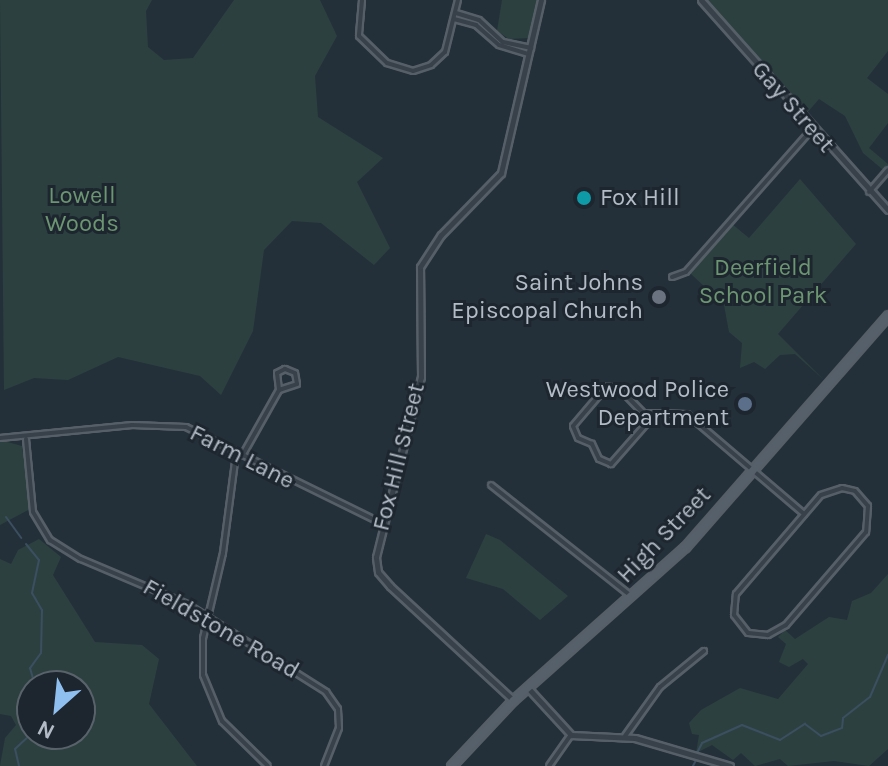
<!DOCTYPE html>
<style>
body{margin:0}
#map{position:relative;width:888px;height:766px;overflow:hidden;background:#243039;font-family:Karla,sans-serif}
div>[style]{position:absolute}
.green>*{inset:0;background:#2c413f}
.stream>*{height:2px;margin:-1px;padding:0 1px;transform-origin:1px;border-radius:1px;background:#3b4f61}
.roads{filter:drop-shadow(2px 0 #565f68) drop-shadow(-2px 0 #565f68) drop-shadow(0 2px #565f68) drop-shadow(0 -2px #565f68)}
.minor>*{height:4px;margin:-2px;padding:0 2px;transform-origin:2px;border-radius:2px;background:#38414a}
.tertiary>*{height:5px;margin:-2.5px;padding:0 2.5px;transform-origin:2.5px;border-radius:2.5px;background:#38414a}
.primary>*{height:7px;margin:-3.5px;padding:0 3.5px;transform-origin:3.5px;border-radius:3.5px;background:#56606a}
.dots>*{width:22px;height:22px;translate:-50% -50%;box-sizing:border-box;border:4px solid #1d262f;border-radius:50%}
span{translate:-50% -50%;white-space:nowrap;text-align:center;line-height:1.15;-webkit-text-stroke:6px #1d262f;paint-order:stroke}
.street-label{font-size:24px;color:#b3bcc6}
.park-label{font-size:24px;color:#6c9571}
.poi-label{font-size:24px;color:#b3bcc6}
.left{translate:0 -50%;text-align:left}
.right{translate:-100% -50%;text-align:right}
.north{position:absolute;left:16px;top:670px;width:80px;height:80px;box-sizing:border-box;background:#1d262f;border:2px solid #59626b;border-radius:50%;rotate:207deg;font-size:22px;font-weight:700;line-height:32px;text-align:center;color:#b3bcc6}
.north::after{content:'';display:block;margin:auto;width:28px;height:36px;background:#8ebfef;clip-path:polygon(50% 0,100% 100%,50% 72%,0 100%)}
</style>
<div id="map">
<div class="green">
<div style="clip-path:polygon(0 0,152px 0,146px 11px,148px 47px,164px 60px,193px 58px,234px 0,320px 0,337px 36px,315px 76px,318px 117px,383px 158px,357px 182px,390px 248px,374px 265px,321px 223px,292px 221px,264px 250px,253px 331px,221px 395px,200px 376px,118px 357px,68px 380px,34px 378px,4px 390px)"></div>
<div style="clip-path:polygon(502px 0,538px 0,529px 38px,509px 39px,497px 31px)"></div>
<div style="clip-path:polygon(707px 0,888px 0,888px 51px,867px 78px,888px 94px,888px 123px,869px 148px,888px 164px,888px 174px,863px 153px,845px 116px,819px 99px,806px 114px)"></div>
<div style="clip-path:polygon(800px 179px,856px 244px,778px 334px,824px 380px,795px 354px,780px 355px,765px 369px,754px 362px,740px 368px,742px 343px,729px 332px,724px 305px,690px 273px,732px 224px,749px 238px)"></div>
<div style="clip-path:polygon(0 440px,22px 446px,30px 509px,0 525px)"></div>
<div style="clip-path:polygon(486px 534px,500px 540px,568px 596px,540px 620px,503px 589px,466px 578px)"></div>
<div style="clip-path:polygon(evenodd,39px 539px,61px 557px,53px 575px,95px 642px,142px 645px,159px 659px,149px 704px,197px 766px,0 766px,5px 738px,16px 725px,11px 716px,0 714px,0 559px,11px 564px,18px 550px,39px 539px,80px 686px,80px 734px,32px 734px,32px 686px,80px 686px)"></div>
<div style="clip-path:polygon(888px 574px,888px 749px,869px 766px,834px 761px,788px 766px,780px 759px,755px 766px,741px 753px,733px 760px,712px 745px,696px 753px,699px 735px,692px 734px,689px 723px,701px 710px,740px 688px,778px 699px,808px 664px,803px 659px,789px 667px,779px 662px,786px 644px,778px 637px,785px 630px,795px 639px,829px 617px,847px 620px,852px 601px,871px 593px)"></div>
</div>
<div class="stream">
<div style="left:6px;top:517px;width:26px;rotate:54deg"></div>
<div style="left:26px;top:544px;width:21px;rotate:51deg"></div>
<div style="left:39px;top:560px;width:34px;rotate:102deg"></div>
<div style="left:32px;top:593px;width:20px;rotate:60deg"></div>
<div style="left:42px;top:610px;width:43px;rotate:91.3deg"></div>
<div style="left:41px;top:653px;width:19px;rotate:126deg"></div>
<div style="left:30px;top:668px;width:19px;rotate:74deg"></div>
<div style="left:697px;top:753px;width:11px;rotate:-63deg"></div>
<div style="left:702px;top:743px;width:44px;rotate:-24.2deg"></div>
<div style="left:742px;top:725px;width:41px;rotate:21.5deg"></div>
<div style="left:780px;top:740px;width:30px;rotate:-33deg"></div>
<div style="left:805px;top:724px;width:20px;rotate:37deg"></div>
<div style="left:821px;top:736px;width:22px;rotate:-21deg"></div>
<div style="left:842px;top:728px;width:10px;rotate:-84deg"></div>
<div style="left:843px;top:718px;width:34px;rotate:-38deg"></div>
<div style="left:870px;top:697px;width:46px;rotate:-66.8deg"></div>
<div style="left:19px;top:766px;width:17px;rotate:-103deg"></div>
<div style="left:15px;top:749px;width:23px;rotate:-43deg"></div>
<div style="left:693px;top:766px;width:7px;rotate:-63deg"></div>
</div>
<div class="roads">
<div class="minor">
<div style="left:362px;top:0;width:36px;rotate:95deg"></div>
<div style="left:359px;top:36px;width:39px;rotate:44deg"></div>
<div style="left:387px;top:63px;width:27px;rotate:17deg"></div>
<div style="left:413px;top:71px;width:19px;rotate:-18deg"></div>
<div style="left:431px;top:65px;width:19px;rotate:-43deg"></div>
<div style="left:445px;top:52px;width:54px;rotate:-76deg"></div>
<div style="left:456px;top:13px;width:24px;rotate:17deg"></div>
<div style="left:479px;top:20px;width:33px;rotate:43deg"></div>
<div style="left:503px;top:42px;width:29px;rotate:12deg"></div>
<div style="left:454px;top:19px;width:23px;rotate:15deg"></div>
<div style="left:476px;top:25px;width:30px;rotate:41deg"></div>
<div style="left:499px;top:45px;width:31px;rotate:17deg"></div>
<div style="left:869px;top:192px;width:29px;rotate:-49deg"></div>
<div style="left:672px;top:277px;width:15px;rotate:-20deg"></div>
<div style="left:686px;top:272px;width:191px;rotate:-48.6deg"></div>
<div style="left:655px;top:414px;width:67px;rotate:131.3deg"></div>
<div style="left:611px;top:464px;width:13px;rotate:-157deg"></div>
<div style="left:599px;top:459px;width:17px;rotate:-115deg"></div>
<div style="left:592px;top:444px;width:15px;rotate:-157deg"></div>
<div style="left:578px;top:438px;width:13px;rotate:-113deg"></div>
<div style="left:573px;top:426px;width:52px;rotate:-49.6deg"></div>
<div style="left:607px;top:386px;width:13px;rotate:13deg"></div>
<div style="left:620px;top:389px;width:33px;rotate:46deg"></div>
<div style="left:643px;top:413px;width:44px;rotate:1.3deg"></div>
<div style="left:687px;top:414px;width:154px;rotate:40.5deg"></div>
<div style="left:0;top:438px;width:133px;rotate:-5.6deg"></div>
<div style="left:132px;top:425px;width:54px;rotate:2.1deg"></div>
<div style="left:186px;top:427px;width:217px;rotate:26.2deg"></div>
<div style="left:26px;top:439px;width:73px;rotate:84.5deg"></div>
<div style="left:33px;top:512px;width:33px;rotate:59deg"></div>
<div style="left:50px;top:540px;width:36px;rotate:32deg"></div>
<div style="left:81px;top:559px;width:115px;rotate:23deg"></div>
<div style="left:187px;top:604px;width:165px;rotate:32.3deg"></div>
<div style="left:326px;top:692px;width:21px;rotate:55deg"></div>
<div style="left:338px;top:709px;width:19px;rotate:87deg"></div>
<div style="left:339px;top:728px;width:41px;rotate:111.5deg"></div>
<div style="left:236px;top:454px;width:100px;rotate:97.5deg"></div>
<div style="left:223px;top:553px;width:87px;rotate:103.2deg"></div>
<div style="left:203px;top:638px;width:37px;rotate:90deg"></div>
<div style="left:203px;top:675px;width:50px;rotate:67.6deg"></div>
<div style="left:222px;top:721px;width:64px;rotate:44.4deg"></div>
<div style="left:242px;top:456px;width:76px;rotate:-60.7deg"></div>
<div style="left:279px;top:390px;width:19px;rotate:-18deg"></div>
<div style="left:297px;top:384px;width:11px;rotate:-100deg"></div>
<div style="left:295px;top:373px;width:11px;rotate:-158deg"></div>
<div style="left:285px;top:369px;width:9px;rotate:153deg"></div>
<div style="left:277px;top:373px;width:17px;rotate:83deg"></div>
<div style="left:491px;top:485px;width:179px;rotate:38.4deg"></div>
<div style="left:842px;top:488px;width:13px;rotate:13deg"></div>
<div style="left:855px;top:491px;width:20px;rotate:49deg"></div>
<div style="left:868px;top:506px;width:26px;rotate:94deg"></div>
<div style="left:866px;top:532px;width:123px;rotate:130.7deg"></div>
<div style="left:786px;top:625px;width:21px;rotate:151deg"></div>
<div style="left:768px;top:635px;width:20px;rotate:-174deg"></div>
<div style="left:748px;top:633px;width:23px;rotate:-128deg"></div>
<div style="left:734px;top:615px;width:21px;rotate:-85deg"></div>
<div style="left:736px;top:594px;width:130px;rotate:-49.4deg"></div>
<div style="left:821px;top:495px;width:22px;rotate:-18deg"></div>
<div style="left:625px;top:736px;width:60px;rotate:-54.5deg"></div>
<div style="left:660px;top:687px;width:57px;rotate:-39.3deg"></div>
<div style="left:549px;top:766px;width:38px;rotate:-55deg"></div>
</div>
<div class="tertiary">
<div style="left:701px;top:0;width:281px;rotate:48.3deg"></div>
<div style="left:528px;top:688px;width:64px;rotate:47.5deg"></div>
<div style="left:571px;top:735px;width:64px;rotate:2.7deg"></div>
<div style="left:635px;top:738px;width:99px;rotate:16.4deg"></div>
<div style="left:513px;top:700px;width:168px;rotate:-137.2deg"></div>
<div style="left:390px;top:586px;width:18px;rotate:-131deg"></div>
<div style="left:378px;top:572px;width:15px;rotate:-98deg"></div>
<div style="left:376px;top:557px;width:186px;rotate:-76deg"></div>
<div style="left:421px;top:377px;width:110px;rotate:-90.5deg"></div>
<div style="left:420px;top:267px;width:38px;rotate:-57deg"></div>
<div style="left:441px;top:235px;width:86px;rotate:-45.9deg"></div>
<div style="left:501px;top:173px;width:178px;rotate:-77deg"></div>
</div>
<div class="primary">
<div style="left:451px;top:766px;width:91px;rotate:-46.8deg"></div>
<div style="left:513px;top:700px;width:230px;rotate:-41.7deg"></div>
<div style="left:685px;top:547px;width:308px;rotate:-48.8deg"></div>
</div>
</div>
<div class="dots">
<div style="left:584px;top:198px;background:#0f9aa8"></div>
<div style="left:659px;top:297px;background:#6b7280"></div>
<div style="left:745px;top:404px;background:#5c6f8a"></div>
</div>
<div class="street-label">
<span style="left:793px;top:107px;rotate:49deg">Gay Street</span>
<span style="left:242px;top:457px;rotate:27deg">Farm Lane</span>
<span style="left:399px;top:457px;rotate:-76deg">Fox Hill Street</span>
<span style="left:664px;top:535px;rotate:-46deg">High Street</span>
<span style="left:221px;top:629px;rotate:30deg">Fieldstone Road</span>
</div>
<div class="park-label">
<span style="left:82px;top:210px">Lowell<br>Woods</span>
<span style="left:763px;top:282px">Deerfield<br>School Park</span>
</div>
<div class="poi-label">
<span class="left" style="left:600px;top:198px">Fox Hill</span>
<span class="right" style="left:643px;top:297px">Saint Johns<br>Episcopal Church</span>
<span class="right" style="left:729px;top:404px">Westwood Police<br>Department</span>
</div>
<div class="north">N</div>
</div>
